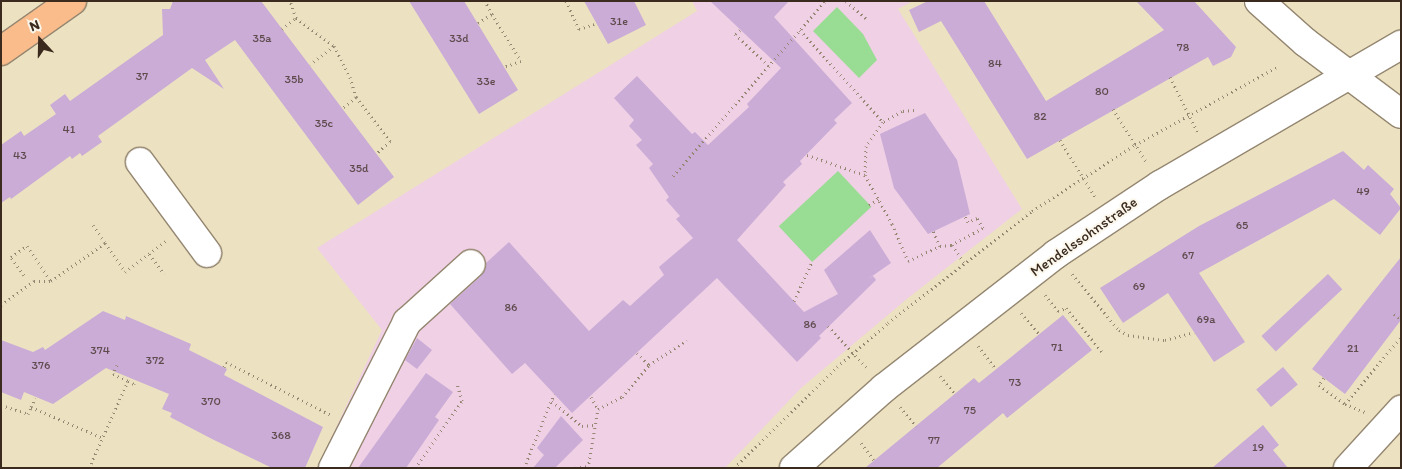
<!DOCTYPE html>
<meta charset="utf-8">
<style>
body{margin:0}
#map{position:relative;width:1402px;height:469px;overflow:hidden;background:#ece2c1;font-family:Itim,sans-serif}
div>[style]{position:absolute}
.built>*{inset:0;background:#f0d0e4}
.green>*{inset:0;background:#99dc93;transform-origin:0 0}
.building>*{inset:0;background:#caacd7;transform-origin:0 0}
.path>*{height:3px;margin-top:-1.5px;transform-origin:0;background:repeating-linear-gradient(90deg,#948670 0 1px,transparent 0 5px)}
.roads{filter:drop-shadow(1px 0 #948670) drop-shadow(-1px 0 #948670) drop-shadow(0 1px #948670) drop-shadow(0 -1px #948670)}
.minor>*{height:28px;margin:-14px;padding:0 14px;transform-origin:14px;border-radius:14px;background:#fff}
.major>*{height:28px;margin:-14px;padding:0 14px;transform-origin:14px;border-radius:14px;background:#f9bc8a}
span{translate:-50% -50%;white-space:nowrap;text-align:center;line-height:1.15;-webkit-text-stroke:4px #fbf7ec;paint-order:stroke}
.number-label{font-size:12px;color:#5f4a4c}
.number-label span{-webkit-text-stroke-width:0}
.street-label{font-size:15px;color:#3b2a1e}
.frame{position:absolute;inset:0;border:2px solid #3b2a1e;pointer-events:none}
.north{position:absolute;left:15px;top:15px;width:50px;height:50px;-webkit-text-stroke:4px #fbf7ec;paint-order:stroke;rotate:339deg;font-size:14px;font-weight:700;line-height:20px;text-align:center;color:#3b2a1e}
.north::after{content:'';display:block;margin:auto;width:18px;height:22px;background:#3b2a1e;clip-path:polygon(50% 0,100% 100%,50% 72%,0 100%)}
</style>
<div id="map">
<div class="built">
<div style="clip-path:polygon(692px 1px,913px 1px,898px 9px,1022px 209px,908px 298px,800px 389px,725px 468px,317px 468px,382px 330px,317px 248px,697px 11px)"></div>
</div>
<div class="green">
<div style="clip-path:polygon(837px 7px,863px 34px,877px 60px,859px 78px,813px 31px)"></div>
<div style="left:838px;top:171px;width:49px;height:81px;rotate:47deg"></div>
</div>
<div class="building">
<div style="clip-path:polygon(173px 1px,261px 1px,394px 177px,358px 205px,235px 40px,205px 60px,224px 89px,192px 68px,98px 136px,102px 142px,82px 156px,80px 153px,72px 159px,70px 156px,11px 199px,10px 197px,1px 203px,1px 145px,21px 131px,24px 136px,56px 114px,50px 105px,65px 94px,70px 101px,163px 35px,162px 9px,170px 9px)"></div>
<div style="clip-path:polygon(409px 1px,464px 1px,518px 90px,479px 114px)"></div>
<div style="clip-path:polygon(584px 1px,634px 1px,646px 25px,608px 44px)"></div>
<div style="clip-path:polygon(710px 1px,789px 1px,774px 17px,852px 103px,834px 120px,837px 123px,800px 161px,802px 164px,783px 182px,786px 185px,737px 240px,804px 312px,838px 294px,824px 270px,870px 230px,891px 263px,868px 279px,873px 276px,876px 280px,819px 336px,821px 338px,797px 362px,717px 278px,572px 413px,525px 363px,512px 374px,450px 304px,481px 276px,486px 263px,509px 242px,589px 331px,623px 300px,630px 306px,664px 275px,659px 267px,693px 238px,676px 219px,680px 216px,666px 200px,669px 197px,649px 168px,653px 164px,636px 145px,642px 140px,629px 126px,634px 120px,614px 98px,637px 76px,692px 134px,695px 132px,708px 145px,749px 107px,747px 104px,781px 68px)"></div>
<div style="clip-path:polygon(928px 1px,984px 1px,1046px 101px,1164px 30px,1136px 1px,1194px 1px,1236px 47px,1231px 57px,1213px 66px,1208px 57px,1027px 159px,941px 21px,919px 32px,909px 10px)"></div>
<div style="clip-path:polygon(925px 113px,957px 160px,970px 214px,928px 234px,894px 188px,880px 134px)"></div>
<div style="clip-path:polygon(1343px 151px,1364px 170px,1368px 165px,1394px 189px,1390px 194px,1401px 208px,1380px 235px,1334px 199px,1199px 273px,1245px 342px,1214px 362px,1168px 293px,1123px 323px,1100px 288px,1199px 226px)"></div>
<div style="clip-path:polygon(1401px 257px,1401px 320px,1345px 394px,1312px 369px)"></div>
<div style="left:1328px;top:274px;width:21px;height:91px;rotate:47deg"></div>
<div style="clip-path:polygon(103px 311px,125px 320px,126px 316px,191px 344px,189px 350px,227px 369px,224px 375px,323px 427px,305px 468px,272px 468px,212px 439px,170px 417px,172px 413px,162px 409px,169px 394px,106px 368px,53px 404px,24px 392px,21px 400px,1px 392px,1px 340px,33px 352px,43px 347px,45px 350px)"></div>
<div style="clip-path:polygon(1063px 315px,1092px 350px,1007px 418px,1003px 413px,937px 468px,865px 468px,974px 378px,979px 383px)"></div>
<div style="clip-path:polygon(417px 338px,432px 350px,417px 369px,405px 360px)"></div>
<div style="left:1283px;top:367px;width:23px;height:35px;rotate:50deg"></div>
<div style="clip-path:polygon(426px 373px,453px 392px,435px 417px,439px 420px,406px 468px,358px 468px)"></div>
<div style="clip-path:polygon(561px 416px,583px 440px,555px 468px,533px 468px,544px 455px,537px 448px)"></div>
<div style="clip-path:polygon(1263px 425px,1279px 445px,1273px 450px,1288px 468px,1212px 468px)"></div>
</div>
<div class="path">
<div style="left:566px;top:1px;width:31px;rotate:65deg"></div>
<div style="left:579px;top:29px;width:16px;rotate:-18deg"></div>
<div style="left:846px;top:1px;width:28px;rotate:41deg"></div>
<div style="left:492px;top:14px;width:55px;rotate:58.3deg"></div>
<div style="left:521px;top:61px;width:18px;rotate:161deg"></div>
<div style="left:296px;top:18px;width:47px;rotate:36.4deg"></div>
<div style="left:334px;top:46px;width:30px;rotate:143deg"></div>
<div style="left:478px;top:23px;width:17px;rotate:-33deg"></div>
<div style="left:492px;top:14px;width:15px;rotate:-118deg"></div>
<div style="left:282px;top:29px;width:18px;rotate:-38deg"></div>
<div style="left:296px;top:18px;width:18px;rotate:-109deg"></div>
<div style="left:740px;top:30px;width:6px;rotate:141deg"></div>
<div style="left:735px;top:34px;width:47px;rotate:43.3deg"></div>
<div style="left:800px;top:30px;width:124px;rotate:47.9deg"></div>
<div style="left:334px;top:46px;width:35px;rotate:63deg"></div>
<div style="left:350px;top:77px;width:21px;rotate:73deg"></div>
<div style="left:356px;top:97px;width:19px;rotate:141deg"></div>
<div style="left:1170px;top:77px;width:63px;rotate:63.4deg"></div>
<div style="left:356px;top:97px;width:56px;rotate:52.3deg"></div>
<div style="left:390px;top:141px;width:19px;rotate:137deg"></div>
<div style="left:1113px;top:109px;width:64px;rotate:57.8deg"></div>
<div style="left:914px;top:110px;width:12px;rotate:175deg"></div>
<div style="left:902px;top:111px;width:22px;rotate:150deg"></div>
<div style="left:883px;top:122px;width:29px;rotate:125deg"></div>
<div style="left:866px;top:146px;width:29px;rotate:92deg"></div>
<div style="left:865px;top:175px;width:56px;rotate:61.1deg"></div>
<div style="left:892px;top:224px;width:40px;rotate:66.6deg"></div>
<div style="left:908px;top:261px;width:35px;rotate:-25deg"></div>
<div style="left:940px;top:246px;width:17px;rotate:-115deg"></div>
<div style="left:1060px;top:140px;width:67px;rotate:58.4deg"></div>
<div style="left:807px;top:155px;width:61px;rotate:19deg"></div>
<div style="left:673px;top:176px;width:232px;rotate:-49deg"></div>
<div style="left:869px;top:205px;width:12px;rotate:-31deg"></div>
<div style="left:93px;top:225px;width:22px;rotate:56deg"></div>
<div style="left:952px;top:245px;width:22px;rotate:56deg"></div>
<div style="left:940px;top:246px;width:11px;rotate:-5deg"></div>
<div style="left:951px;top:245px;width:36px;rotate:-28deg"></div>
<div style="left:983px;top:228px;width:12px;rotate:-121deg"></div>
<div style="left:977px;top:218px;width:10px;rotate:156deg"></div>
<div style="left:968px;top:222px;width:7px;rotate:-117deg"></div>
<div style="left:149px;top:254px;width:25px;rotate:53deg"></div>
<div style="left:1072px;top:274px;width:73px;rotate:50deg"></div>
<div style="left:1119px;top:330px;width:10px;rotate:29deg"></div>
<div style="left:1128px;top:335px;width:37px;rotate:8deg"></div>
<div style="left:1165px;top:340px;width:30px;rotate:-15deg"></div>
<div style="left:24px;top:275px;width:22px;rotate:-126deg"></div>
<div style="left:11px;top:257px;width:19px;rotate:-35deg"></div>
<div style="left:27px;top:246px;width:42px;rotate:55.6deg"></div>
<div style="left:51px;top:281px;width:66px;rotate:-35.1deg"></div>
<div style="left:105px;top:243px;width:35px;rotate:55deg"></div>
<div style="left:125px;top:272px;width:51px;rotate:-37.1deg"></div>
<div style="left:1045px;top:295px;width:21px;rotate:51deg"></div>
<div style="left:1058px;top:311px;width:9px;rotate:-21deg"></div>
<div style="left:1066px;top:308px;width:58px;rotate:50.6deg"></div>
<div style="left:794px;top:301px;width:43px;rotate:-65.2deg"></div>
<div style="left:1px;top:305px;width:41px;rotate:-36deg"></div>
<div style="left:34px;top:281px;width:17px"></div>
<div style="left:1021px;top:313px;width:28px;rotate:49deg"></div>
<div style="left:1394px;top:314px;width:9px;rotate:36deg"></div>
<div style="left:828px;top:326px;width:57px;rotate:47.1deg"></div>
<div style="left:978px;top:346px;width:29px;rotate:52deg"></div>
<div style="left:637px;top:353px;width:17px;rotate:45deg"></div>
<div style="left:117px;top:365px;width:10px;rotate:114deg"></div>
<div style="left:113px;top:374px;width:17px;rotate:25deg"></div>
<div style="left:224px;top:367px;width:5px;rotate:-68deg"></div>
<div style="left:226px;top:362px;width:118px;rotate:26.8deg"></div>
<div style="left:940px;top:376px;width:23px;rotate:50deg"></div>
<div style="left:1324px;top:378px;width:9px;rotate:126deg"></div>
<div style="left:1319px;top:385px;width:32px;rotate:36deg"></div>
<div style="left:1345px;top:404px;width:22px;rotate:22deg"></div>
<div style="left:591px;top:397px;width:14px;rotate:60deg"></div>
<div style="left:552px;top:401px;width:39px;rotate:40deg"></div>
<div style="left:582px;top:426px;width:12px;rotate:-5deg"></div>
<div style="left:1345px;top:404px;width:87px;rotate:-50.1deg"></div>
<div style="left:1px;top:405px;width:28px;rotate:18deg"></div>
<div style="left:28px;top:414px;width:8px;rotate:-67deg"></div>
<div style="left:31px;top:407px;width:78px;rotate:23.3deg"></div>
<div style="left:31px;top:407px;width:10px;rotate:-66deg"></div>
<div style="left:900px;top:407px;width:25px;rotate:50deg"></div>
<div style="left:861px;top:443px;width:21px;rotate:53deg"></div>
<div style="left:89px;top:468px;width:95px;rotate:-65.9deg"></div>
<div style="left:128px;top:381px;width:7px;rotate:27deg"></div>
<div style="left:134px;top:384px;width:4px;rotate:-76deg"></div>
<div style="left:415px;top:468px;width:82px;rotate:-55deg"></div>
<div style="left:462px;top:401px;width:18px;rotate:-106deg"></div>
<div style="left:524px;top:468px;width:80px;rotate:-67.9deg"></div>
<div style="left:575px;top:468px;width:14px;rotate:-8deg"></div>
<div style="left:588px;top:468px;width:60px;rotate:-80.4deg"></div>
<div style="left:598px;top:409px;width:27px;rotate:-27deg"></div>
<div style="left:622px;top:397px;width:42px;rotate:-49.8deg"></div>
<div style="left:649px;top:365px;width:45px;rotate:-33.3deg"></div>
<div style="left:734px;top:468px;width:144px;rotate:-44.4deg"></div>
<div style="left:837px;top:367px;width:67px;rotate:-40.8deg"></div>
<div style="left:888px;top:323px;width:182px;rotate:-37.9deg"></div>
<div style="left:1032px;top:211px;width:122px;rotate:-32.7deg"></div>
<div style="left:1135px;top:145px;width:162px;rotate:-28.8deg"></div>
</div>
<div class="roads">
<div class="minor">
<div style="left:1259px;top:1px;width:62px;rotate:41.7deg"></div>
<div style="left:1305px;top:42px;width:120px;rotate:36.9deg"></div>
<div style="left:140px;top:162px;width:113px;rotate:53.6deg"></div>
<div style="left:333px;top:468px;width:164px;rotate:-63.1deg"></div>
<div style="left:407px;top:322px;width:86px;rotate:-42.2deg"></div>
<div style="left:794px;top:468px;width:120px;rotate:-41.6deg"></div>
<div style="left:884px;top:388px;width:218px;rotate:-37.9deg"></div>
<div style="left:1056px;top:254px;width:125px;rotate:-33.6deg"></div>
<div style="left:1160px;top:185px;width:279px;rotate:-30.2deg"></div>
<div style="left:1348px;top:468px;width:79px;rotate:-47.6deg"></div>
</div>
<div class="major">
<div style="left:1px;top:51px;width:87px;rotate:-35.2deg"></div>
</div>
</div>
<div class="number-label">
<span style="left:619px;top:22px">31e</span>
<span style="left:262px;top:39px">35a</span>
<span style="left:459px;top:39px">33d</span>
<span style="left:1183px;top:48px">78</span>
<span style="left:995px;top:64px">84</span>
<span style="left:142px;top:77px">37</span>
<span style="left:294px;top:80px">35b</span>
<span style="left:486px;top:82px">33e</span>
<span style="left:1102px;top:92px">80</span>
<span style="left:1040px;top:117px">82</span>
<span style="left:324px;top:124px">35c</span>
<span style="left:69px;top:130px">41</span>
<span style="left:20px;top:156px">43</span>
<span style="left:359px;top:169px">35d</span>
<span style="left:1363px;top:192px">49</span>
<span style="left:1242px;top:226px">65</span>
<span style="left:1188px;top:256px">67</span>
<span style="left:1139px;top:287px">69</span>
<span style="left:511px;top:308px">86</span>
<span style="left:1206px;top:320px">69a</span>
<span style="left:810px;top:325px">86</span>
<span style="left:1057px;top:348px">71</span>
<span style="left:1353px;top:349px">21</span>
<span style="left:100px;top:351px">374</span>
<span style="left:155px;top:361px">372</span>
<span style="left:41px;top:366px">376</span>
<span style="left:1015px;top:383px">73</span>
<span style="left:211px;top:402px">370</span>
<span style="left:970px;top:411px">75</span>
<span style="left:281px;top:436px">368</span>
<span style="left:934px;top:441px">77</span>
<span style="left:1258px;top:448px">19</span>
</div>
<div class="street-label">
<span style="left:1084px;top:237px;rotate:-35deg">Mendelssohnstraße</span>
</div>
<div class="frame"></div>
<div class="north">N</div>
</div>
